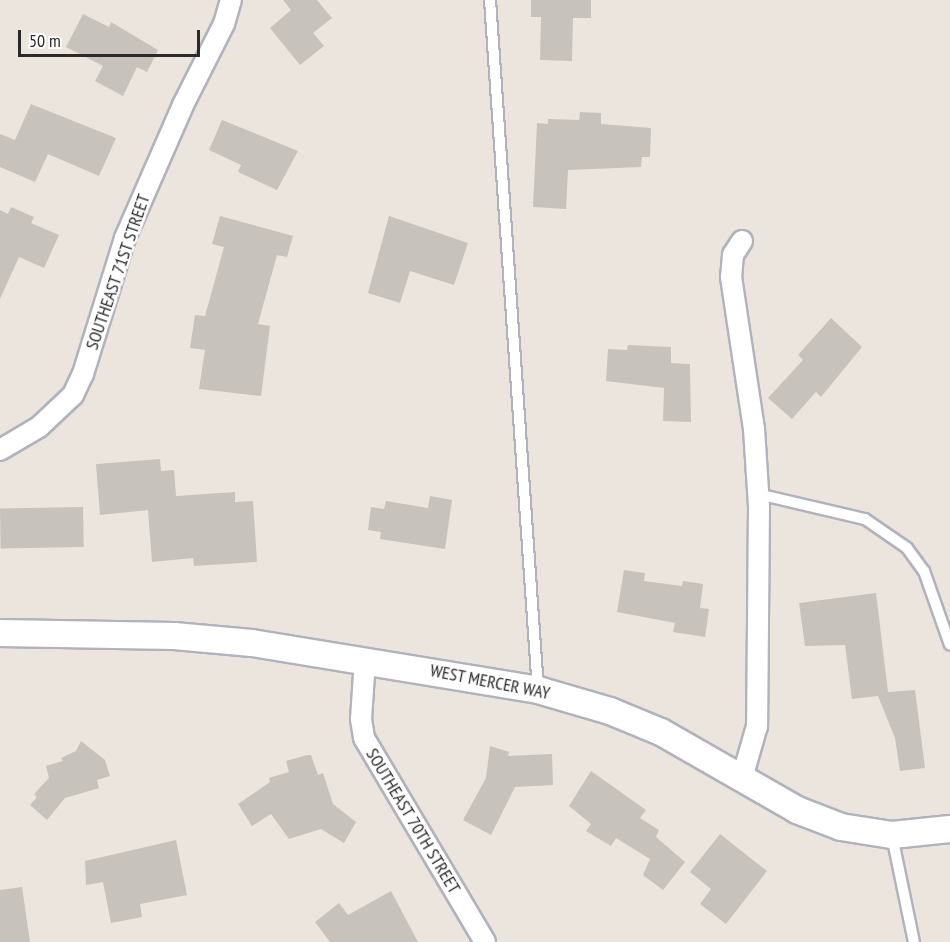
<!DOCTYPE html>
<style>
body{margin:0}
#map{position:relative;width:950px;height:942px;overflow:hidden;background:#ece5dd;font-family:"PT Sans Narrow",sans-serif}
div>[style]{position:absolute}
.building>*{inset:0;background:#c7c2bc;transform-origin:0 0}
.roads{filter:drop-shadow(2px 0 #b0b3bd) drop-shadow(-2px 0 #b0b3bd) drop-shadow(0 2px #b0b3bd) drop-shadow(0 -2px #b0b3bd)}
.service>*{height:10px;margin:-5px;padding:0 5px;transform-origin:5px;border-radius:5px;background:#fff}
.minor>*{height:20px;margin:-10px;padding:0 10px;transform-origin:10px;border-radius:10px;background:#fff}
.tertiary>*{height:26px;margin:-13px;padding:0 13px;transform-origin:13px;border-radius:13px;background:#fff}
span{translate:-50% -50%;white-space:nowrap;text-align:center;line-height:1.15;-webkit-text-stroke:5px #fff;paint-order:stroke}
.street-label{font-size:18px;color:#2a2a2a}
.scale{position:absolute;left:18px;top:30px;width:182px;height:27px;box-sizing:border-box;border:3px solid #2a2a2a;border-top:0;padding-left:8px;font-size:18px;line-height:21px;white-space:nowrap;color:#2a2a2a;-webkit-text-stroke:4px #fff;paint-order:stroke}
</style>
<div id="map">
<div class="building">
<div style="clip-path:polygon(283px 0,317px 0,332px 18px,313px 33px,324px 46px,300px 65px,270px 28px,291px 10px)"></div>
<div style="clip-path:polygon(531px 0,591px 0,591px 18px,573px 18px,572px 61px,540px 60px,541px 17px,531px 17px)"></div>
<div style="clip-path:polygon(83px 14px,109px 27px,111px 22px,158px 50px,147px 72px,137px 67px,123px 96px,95px 81px,103px 66px,66px 47px)"></div>
<div style="clip-path:polygon(31px 104px,116px 138px,99px 176px,48px 154px,35px 182px,0 167px,0 134px,15px 140px)"></div>
<div style="clip-path:polygon(580px 112px,601px 113px,601px 124px,651px 128px,650px 157px,642px 157px,641px 167px,568px 170px,566px 209px,533px 207px,537px 123px,548px 124px,548px 119px,579px 120px)"></div>
<div style="clip-path:polygon(222px 120px,298px 151px,277px 190px,238px 172px,241px 165px,209px 150px)"></div>
<div style="clip-path:polygon(11px 207px,34px 217px,31px 223px,59px 235px,44px 268px,19px 257px,0 299px,0 210px,8px 214px)"></div>
<div style="clip-path:polygon(220px 216px,293px 236px,287px 257px,277px 255px,258px 324px,270px 326px,261px 396px,199px 389px,205px 350px,190px 348px,195px 315px,205px 316px,224px 247px,212px 244px)"></div>
<div style="clip-path:polygon(389px 216px,468px 243px,454px 285px,410px 271px,400px 303px,368px 293px)"></div>
<div style="clip-path:polygon(831px 318px,862px 347px,821px 397px,816px 392px,792px 419px,768px 398px,803px 360px,798px 355px)"></div>
<div style="clip-path:polygon(628px 345px,671px 347px,671px 363px,690px 364px,691px 422px,663px 421px,664px 388px,606px 381px,608px 349px,627px 350px)"></div>
<div style="clip-path:polygon(160px 459px,161px 471px,174px 470px,176px 496px,235px 492px,235px 502px,253px 501px,257px 562px,194px 566px,193px 558px,152px 562px,148px 510px,100px 515px,96px 464px)"></div>
<div style="clip-path:polygon(430px 496px,452px 500px,445px 549px,380px 539px,381px 532px,368px 530px,371px 507px,384px 509px,386px 501px,428px 508px)"></div>
<div style="left:83px;top:507px;width:40px;height:83px;rotate:89deg"></div>
<div style="clip-path:polygon(624px 570px,645px 573px,644px 581px,682px 586px,683px 581px,703px 584px,700px 608px,709px 609px,705px 637px,673px 632px,675px 623px,617px 612px)"></div>
<div style="clip-path:polygon(876px 593px,888px 692px,915px 690px,925px 768px,900px 771px,895px 738px,878px 696px,852px 699px,845px 645px,805px 646px,799px 603px)"></div>
<div style="clip-path:polygon(81px 741px,105px 760px,110px 776px,97px 780px,99px 788px,65px 798px,47px 820px,30px 805px,37px 797px,34px 794px,49px 778px,46px 766px,63px 761px,61px 758px,76px 751px)"></div>
<div style="clip-path:polygon(490px 746px,509px 752px,508px 756px,552px 754px,553px 785px,515px 787px,491px 835px,463px 820px,486px 778px)"></div>
<div style="clip-path:polygon(307px 755px,311px 755px,318px 775px,323px 773px,333px 804px,356px 822px,344px 843px,321px 829px,289px 839px,271px 814px,252px 826px,238px 804px,270px 782px,269px 778px,289px 772px,286px 761px)"></div>
<div style="clip-path:polygon(591px 771px,646px 810px,640px 818px,659px 830px,656px 837px,685px 862px,663px 890px,643px 875px,650px 859px,616px 838px,611px 846px,586px 831px,591px 824px,569px 806px)"></div>
<div style="clip-path:polygon(720px 834px,767px 871px,726px 924px,700px 904px,711px 889px,690px 872px)"></div>
<div style="clip-path:polygon(176px 840px,187px 895px,140px 904px,142px 917px,111px 923px,103px 882px,86px 885px,85px 861px)"></div>
<div style="clip-path:polygon(22px 887px,30px 942px,0 942px,0 890px)"></div>
<div style="clip-path:polygon(391px 891px,418px 942px,330px 942px,315px 922px,339px 903px,348px 915px)"></div>
</div>
<div class="roads">
<div class="service">
<div style="left:490px;top:0;width:692px;rotate:86.02deg"></div>
<div style="left:758px;top:494px;width:110px;rotate:13.2deg"></div>
<div style="left:865px;top:519px;width:51px;rotate:34.6deg"></div>
<div style="left:907px;top:548px;width:29px;rotate:54deg"></div>
<div style="left:924px;top:571px;width:78px;rotate:70.6deg"></div>
<div style="left:892px;top:836px;width:108px;rotate:78.3deg"></div>
</div>
<div class="minor">
<div style="left:742px;top:241px;width:17px;rotate:123deg"></div>
<div style="left:733px;top:255px;width:22px;rotate:95deg"></div>
<div style="left:731px;top:277px;width:154px;rotate:81.4deg"></div>
<div style="left:754px;top:429px;width:78px;rotate:86.3deg"></div>
<div style="left:759px;top:507px;width:219px;rotate:90.5deg"></div>
<div style="left:757px;top:726px;width:54px;rotate:106.1deg"></div>
<div style="left:0;top:450px;width:45px;rotate:-30.5deg"></div>
<div style="left:39px;top:427px;width:47px;rotate:-43.3deg"></div>
<div style="left:73px;top:395px;width:23px;rotate:-65deg"></div>
<div style="left:83px;top:374px;width:142px;rotate:-72.8deg"></div>
<div style="left:125px;top:238px;width:145px;rotate:-66.4deg"></div>
<div style="left:183px;top:105px;width:91px;rotate:-63.2deg"></div>
<div style="left:224px;top:24px;width:25px;rotate:-74deg"></div>
<div style="left:365px;top:659px;width:60px;rotate:93.8deg"></div>
<div style="left:361px;top:719px;width:19px;rotate:81deg"></div>
<div style="left:364px;top:738px;width:237px;rotate:59.3deg"></div>
</div>
<div class="tertiary">
<div style="left:0;top:633px;width:174px;rotate:1deg"></div>
<div style="left:174px;top:636px;width:78px;rotate:5.1deg"></div>
<div style="left:252px;top:643px;width:290px;rotate:9.3deg"></div>
<div style="left:538px;top:690px;width:75px;rotate:16.3deg"></div>
<div style="left:610px;top:711px;width:55px;rotate:22.4deg"></div>
<div style="left:661px;top:732px;width:157px;rotate:29.8deg"></div>
<div style="left:797px;top:810px;width:47px;rotate:21.1deg"></div>
<div style="left:841px;top:827px;width:52px;rotate:8.9deg"></div>
<div style="left:892px;top:835px;width:58px;rotate:-5.9deg"></div>
</div>
</div>
<div class="street-label">
<span style="left:118px;top:272px;rotate:-71deg">SOUTHEAST 71ST STREET</span>
<span style="left:490px;top:682px;rotate:11deg">WEST MERCER WAY</span>
<span style="left:413px;top:821px;rotate:59deg">SOUTHEAST 70TH STREET</span>
</div>
<div class="scale">50 m</div>
</div>
